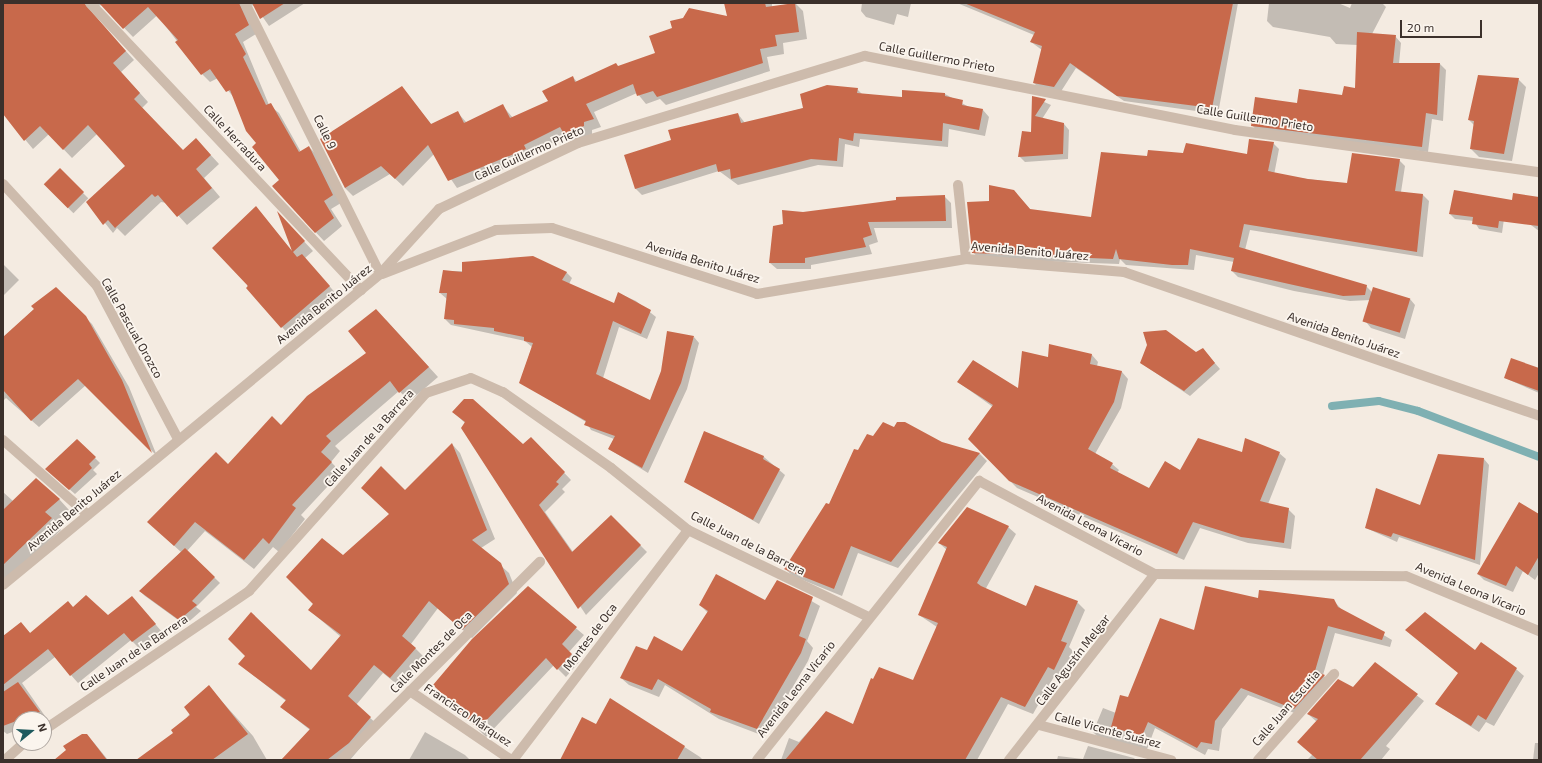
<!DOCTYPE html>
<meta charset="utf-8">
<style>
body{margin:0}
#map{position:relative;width:1542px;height:763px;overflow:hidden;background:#f4ebe1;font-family:"Exo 2",sans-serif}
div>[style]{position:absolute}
.shadow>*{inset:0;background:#0003;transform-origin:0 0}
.stream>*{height:8px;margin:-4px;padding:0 4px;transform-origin:4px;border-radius:4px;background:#7fb0b2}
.building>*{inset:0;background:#c8694b;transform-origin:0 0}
.minor>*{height:10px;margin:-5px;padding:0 5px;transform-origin:5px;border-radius:5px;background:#cdbbac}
.tertiary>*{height:10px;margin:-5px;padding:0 5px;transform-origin:5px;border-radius:5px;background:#cdbbac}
span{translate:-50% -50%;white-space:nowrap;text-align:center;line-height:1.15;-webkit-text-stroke:3.5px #fbf5ee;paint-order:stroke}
.street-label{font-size:12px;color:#3b302b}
.frame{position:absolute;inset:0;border:4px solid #3b302b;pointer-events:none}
.north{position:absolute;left:12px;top:711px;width:40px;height:40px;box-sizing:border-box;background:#fbf5ee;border:1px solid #aea6a0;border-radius:50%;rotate:72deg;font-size:11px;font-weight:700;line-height:16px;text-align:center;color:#3b302b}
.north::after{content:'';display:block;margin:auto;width:14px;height:18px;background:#1f5a5e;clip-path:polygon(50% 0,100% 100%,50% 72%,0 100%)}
.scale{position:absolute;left:1400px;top:20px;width:82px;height:18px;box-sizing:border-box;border:2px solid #3b302b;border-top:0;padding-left:5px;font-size:12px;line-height:14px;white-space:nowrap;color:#3b302b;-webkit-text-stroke:3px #fbf5ee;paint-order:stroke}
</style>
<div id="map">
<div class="shadow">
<div style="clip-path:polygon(3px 3px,155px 3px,162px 11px,133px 37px,102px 5px,94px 7px,92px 14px,134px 60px,121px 72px,148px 102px,142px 108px,183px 151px,196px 139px,219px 164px,204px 178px,220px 197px,187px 225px,167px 203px,161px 202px,125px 236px,117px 228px,113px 233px,88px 202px,126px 166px,97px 134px,72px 158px,49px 134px,33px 149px,3px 113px)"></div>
<div style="clip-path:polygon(192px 3px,305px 3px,269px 26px,255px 6px,250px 5px,256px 34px,243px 42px,269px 105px,279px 113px,301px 152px,309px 147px,317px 155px,341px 203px,331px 209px,342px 226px,324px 241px,273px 187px,280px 181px,235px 99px,218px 78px,210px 82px,202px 74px,164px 24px)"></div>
<div style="clip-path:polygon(725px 3px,772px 3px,772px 7px,795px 3px,803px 11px,807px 39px,783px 43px,784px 54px,767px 57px,770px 71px,666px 105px,660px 99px,646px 104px,637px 93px,594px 112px,601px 127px,592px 130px,592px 134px,573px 141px,567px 136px,531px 153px,533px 157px,457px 188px,434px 154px,403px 186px,390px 174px,353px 196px,345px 188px,321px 139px,402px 88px,432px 125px,457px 112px,467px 123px,503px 106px,513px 118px,549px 102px,573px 77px,577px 82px,656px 54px,728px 17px)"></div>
<div style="clip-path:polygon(862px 3px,911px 3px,908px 17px,897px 14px,894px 25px,866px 17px,861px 11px)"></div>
<div style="clip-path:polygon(957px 3px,1238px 3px,1218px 114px,1124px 101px,1076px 68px,1060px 93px,1040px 89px,1034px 83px,1042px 50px,1031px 42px,1034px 35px)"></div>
<div style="clip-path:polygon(1269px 3px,1338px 3px,1350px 8px,1352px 3px,1382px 3px,1386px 7px,1372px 34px,1395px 36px,1401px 43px,1399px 64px,1440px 64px,1446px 70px,1443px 121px,1432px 119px,1428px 152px,1258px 132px,1252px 125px,1298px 104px,1343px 96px,1356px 89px,1358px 45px,1336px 44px,1330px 37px,1273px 27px,1267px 21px)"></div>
<div style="clip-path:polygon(1518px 79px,1526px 87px,1512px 161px,1479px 157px,1471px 149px,1474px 125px,1469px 120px)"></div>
<div style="clip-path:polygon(857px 89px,862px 94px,903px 98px,945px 94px,969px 107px,983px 110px,989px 117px,985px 136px,949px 129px,948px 147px,860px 139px,859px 147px,845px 144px,843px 167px,818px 165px,738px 185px,719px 171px,642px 195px,635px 188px,672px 140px,738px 114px,745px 123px,804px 108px)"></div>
<div style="clip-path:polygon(1033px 97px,1051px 105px,1042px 119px,1064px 124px,1069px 130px,1068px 159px,1025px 162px,1019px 156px,1032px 133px)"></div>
<div style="clip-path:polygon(1273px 143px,1279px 149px,1274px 175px,1348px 184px,1399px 160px,1405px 166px,1401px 192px,1423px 195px,1429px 201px,1423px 257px,1250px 230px,1245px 250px,1366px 286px,1373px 293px,1410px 299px,1415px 305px,1405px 339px,1371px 328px,1366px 322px,1371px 300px,1350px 301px,1294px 291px,1238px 277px,1232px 271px,1234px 262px,1196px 255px,1194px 270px,1126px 265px,1120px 259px,1119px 264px,979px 259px,973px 252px,990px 202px,1014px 191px,1031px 210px,1092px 218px,1148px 157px,1248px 155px)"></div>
<div style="left:60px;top:170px;width:40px;height:21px;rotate:45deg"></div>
<div style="clip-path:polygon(944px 196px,951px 203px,952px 228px,874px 228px,878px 242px,869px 245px,872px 254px,811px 265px,811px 269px,777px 269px,770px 263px,784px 225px,803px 213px)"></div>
<div style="clip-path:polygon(1539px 198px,1539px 231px,1531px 225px)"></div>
<div style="clip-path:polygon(1506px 205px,1502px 233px,1479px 229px,1474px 221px,1455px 219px,1450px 214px)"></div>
<div style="clip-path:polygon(256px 207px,292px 251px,285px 221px,313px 251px,305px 258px,338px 296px,291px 337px,247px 288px)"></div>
<div style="clip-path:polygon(3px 264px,19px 280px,3px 296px)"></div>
<div style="clip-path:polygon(444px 271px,566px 272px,572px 278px,569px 284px,615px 304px,618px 293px,636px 301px,656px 317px,647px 339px,619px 327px,603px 378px,651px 401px,694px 337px,699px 343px,687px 389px,648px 473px,609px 449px,614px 439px,591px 430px,586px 422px,520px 382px,532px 347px,525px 341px,451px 325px,445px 319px,447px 299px,440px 293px)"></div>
<div style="clip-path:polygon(56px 289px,92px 324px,129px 387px,157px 456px,86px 385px,39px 427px,6px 398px,3px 401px,3px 338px)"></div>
<div style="clip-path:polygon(386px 320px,438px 377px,410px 401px,399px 391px,335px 446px,340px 451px,331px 462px,341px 472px,301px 515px,305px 519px,279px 552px,273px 547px,254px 569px,205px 531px,187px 551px,220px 583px,196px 607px,201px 611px,185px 625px,145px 596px,140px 591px,181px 552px,158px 531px,228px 465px,281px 427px,367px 353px)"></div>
<div style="clip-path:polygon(1196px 353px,1208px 355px,1220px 369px,1190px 396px,1141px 363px)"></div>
<div style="clip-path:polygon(1092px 355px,1098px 362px,1097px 366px,1122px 372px,1128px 379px,1121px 408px,1095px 454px,1112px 464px,1119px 470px,1117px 473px,1150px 490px,1181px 471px,1243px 454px,1279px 453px,1286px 459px,1268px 504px,1288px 509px,1295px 516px,1291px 549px,1248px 543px,1200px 528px,1184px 560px,1017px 488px,969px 439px,993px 407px,958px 382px,1019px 390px,1049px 358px)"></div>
<div style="clip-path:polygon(1539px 369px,1539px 393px,1505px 378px)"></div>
<div style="clip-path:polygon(453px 412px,523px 445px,531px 438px,571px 480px,562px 489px,565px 492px,545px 512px,573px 552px,611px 516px,647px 552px,586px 615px,462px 428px,465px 423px)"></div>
<div style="clip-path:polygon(895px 429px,980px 454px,987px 461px,898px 568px,858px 553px,842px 596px,793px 576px,785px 569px,830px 505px,858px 451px,874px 437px)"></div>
<div style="clip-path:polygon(705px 433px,764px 457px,785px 475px,759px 524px,685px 481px)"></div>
<div style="clip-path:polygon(77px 440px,100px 463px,93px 470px,97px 474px,75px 494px,52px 474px)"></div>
<div style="clip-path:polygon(452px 444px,460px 453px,495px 539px,481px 548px,509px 573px,517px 593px,472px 638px,438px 608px,411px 644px,424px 657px,399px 686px,383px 673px,356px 705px,379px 726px,350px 760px,282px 760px,310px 730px,281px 707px,286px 701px,239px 664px,311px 672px,341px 637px,309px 610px,343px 557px,390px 515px,405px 491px)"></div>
<div style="clip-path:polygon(1484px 459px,1489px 465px,1480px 565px,1399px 537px,1397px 542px,1366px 528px,1421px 506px)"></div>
<div style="clip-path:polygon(3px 492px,13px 501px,59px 499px,69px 510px,55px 523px,61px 530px,3px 584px)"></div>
<div style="clip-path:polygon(1539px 515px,1539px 573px,1535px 580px,1523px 571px,1513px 592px,1484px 580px,1478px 574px)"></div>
<div style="clip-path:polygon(1008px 527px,1016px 534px,985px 590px,1026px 607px,1077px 602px,1085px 610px,1069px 647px,1074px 652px,1062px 677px,1056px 673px,1033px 714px,1008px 704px,977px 760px,781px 760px,789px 738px,799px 742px,826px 712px,854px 725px,874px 680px,914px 681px,937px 627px,919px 615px,947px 550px,939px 543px)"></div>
<div style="clip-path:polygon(777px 581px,820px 606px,807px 641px,813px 648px,808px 661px,764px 736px,719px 719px,665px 685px,659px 697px,629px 685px,621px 678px,647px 651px,682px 652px,708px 613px,700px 605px,765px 602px)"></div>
<div style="clip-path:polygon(528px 588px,584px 635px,569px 652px,579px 662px,566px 677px,554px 665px,486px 737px,434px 685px)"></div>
<div style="clip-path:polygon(1258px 599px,1333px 600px,1343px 611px,1392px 640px,1390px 647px,1335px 633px,1323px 675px,1331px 683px,1302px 716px,1248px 695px,1222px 729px,1219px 751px,1208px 749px,1205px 755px,1155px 728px,1146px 752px,1101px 740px,1093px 732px,1103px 708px,1116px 713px,1195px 631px)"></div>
<div style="clip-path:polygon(139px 605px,162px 632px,140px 649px,131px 640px,78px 683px,55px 657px,22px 683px,47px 719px,20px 719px,20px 729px,7px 734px,3px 731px,3px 637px,21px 623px,31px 634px,73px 608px,108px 616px)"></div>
<div style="clip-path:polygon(1475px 651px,1516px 669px,1524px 676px,1494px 726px,1486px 722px,1479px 732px,1436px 704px)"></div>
<div style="clip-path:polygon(1375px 663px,1424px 701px,1386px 746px,1390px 749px,1381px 760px,1307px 760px,1312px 755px,1317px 722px,1308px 714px,1354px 688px)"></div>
<div style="clip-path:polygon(209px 687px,253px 736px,267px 760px,137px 760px,175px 734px)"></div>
<div style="clip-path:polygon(610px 699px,700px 757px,703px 760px,564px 760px,597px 726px)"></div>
<div style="clip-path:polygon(425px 732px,465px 755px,470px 760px,409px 760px)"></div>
<div style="clip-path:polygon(87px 735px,95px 744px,108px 760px,77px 760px)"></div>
<div style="clip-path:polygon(1535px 743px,1539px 743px,1539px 760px,1533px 760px)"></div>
<div style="clip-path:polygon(1088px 746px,1134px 758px,1136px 760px,1057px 760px,1058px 756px,1083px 759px)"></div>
</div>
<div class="stream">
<div style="left:1332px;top:406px;width:47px;rotate:-6.1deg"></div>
<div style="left:1379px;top:401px;width:40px;rotate:14.4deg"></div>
<div style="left:1418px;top:411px;width:129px;rotate:20.8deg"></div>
</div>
<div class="building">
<div style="clip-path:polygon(3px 3px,84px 3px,126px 51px,113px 63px,140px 93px,134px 99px,183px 150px,196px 138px,211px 155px,196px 169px,212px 188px,177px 217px,158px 195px,155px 197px,152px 194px,115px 228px,108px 220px,103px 225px,86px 202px,125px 166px,108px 147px,88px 125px,63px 150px,40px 126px,24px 141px,3px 114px)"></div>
<div style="clip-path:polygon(99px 3px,239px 3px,249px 25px,235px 34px,246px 54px,243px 57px,266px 105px,271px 103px,299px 152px,309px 146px,333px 195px,324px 201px,334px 218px,315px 233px,272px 186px,279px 180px,252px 147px,256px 143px,246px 131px,230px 90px,226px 92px,210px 69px,201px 75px,175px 42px,178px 40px,148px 7px,123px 29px)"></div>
<div style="clip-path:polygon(252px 3px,285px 3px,260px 19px)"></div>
<div style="clip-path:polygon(724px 3px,765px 3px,766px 7px,795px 3px,799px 32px,775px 35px,777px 46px,760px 49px,763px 63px,657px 97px,653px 91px,637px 96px,633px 84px,586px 104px,594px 119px,584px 122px,584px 126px,564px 134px,560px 127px,524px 145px,526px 149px,448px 181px,428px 145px,395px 179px,381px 166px,345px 188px,320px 139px,402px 86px,431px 124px,458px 111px,464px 123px,503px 104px,510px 118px,548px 101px,542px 91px,573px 76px,575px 82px,616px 63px,618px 66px,655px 53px,649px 36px,672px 28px,670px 21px,683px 18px,689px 8px,727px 16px)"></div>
<div style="clip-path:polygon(964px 3px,1233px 3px,1212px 108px,1117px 96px,1070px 63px,1054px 87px,1033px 83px,1042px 46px,1030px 42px,1035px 32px)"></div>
<div style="clip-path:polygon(1357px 32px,1396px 35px,1393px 63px,1440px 63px,1437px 115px,1426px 113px,1422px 147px,1251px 126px,1255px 97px,1297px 103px,1299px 89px,1342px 95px,1344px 86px,1355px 88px)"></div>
<div style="clip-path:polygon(1478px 75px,1519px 78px,1504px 154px,1470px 149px,1474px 121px,1468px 120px)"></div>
<div style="clip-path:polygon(827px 85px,858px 88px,857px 93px,902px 97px,902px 90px,945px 93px,945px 96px,963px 100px,962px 105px,983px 109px,979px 130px,943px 123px,942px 141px,854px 133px,853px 141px,839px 138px,837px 161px,811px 159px,731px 179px,730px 169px,718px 172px,716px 164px,635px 189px,624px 155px,671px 140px,668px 130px,738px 113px,741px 123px,803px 108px,800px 94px)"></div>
<div style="clip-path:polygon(1032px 96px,1046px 99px,1035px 116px,1064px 123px,1063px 154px,1018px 157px,1022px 131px,1031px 132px)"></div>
<div style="clip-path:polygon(1249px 139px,1274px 142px,1268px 171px,1308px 179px,1347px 183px,1352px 153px,1400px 159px,1395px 191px,1423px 194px,1417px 252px,1244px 224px,1239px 247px,1367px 285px,1365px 295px,1343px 296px,1231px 271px,1234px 258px,1190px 249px,1188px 265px,1172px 265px,1119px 259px,1116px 249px,1113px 259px,972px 253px,967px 202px,989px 201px,989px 185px,1014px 190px,1030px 209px,1091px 217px,1101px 152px,1147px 156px,1148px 150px,1183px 153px,1186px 143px,1247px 154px)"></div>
<div style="left:60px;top:168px;width:34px;height:23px;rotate:45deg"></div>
<div style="clip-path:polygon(1454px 190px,1512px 200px,1513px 193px,1539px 197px,1539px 226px,1499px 221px,1498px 228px,1472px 224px,1473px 217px,1449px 214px)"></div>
<div style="clip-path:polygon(945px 195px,946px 221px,868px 222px,872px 235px,863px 238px,866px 247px,805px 258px,805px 263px,769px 263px,773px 226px,783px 224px,782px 210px,803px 212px,896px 200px,896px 197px)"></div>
<div style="clip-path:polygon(256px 206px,292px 251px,277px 211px,305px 241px,293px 252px,297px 257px,302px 254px,330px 286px,281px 328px,246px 288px,248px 286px,212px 248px)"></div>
<div style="clip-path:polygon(533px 256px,567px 272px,562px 280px,614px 303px,618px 292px,651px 310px,641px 334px,613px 321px,596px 374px,650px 400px,661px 371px,667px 331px,694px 336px,681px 383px,642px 468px,608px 449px,615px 436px,584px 425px,586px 421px,519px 383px,533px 343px,524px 341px,524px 337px,494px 331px,494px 328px,454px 324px,454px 320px,444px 319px,447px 293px,439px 293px,443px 270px,462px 272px,462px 262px)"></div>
<div style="clip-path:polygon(56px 287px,86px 316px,122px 380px,152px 453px,78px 379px,31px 421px,3px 390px,3px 337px,34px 309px,31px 306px)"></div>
<div style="left:1373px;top:287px;width:39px;height:36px;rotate:17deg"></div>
<div style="clip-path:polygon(376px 309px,429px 367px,399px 393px,390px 381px,326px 436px,331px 441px,321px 452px,332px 462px,292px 505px,296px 508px,269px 544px,263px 538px,244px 560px,195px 522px,174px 546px,147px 522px,216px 452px,228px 464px,272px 416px,281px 425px,307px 396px,366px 353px,348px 331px)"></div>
<div style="clip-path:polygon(1166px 330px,1196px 352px,1203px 348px,1215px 363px,1184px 391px,1140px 363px,1147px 345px,1143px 332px)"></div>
<div style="clip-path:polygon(1049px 344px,1092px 354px,1090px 364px,1122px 371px,1114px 402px,1088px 449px,1113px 463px,1110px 468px,1149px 488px,1165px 461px,1180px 470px,1198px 438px,1242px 452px,1245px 438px,1280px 452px,1260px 501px,1289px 508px,1284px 543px,1241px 537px,1193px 522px,1177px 554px,1009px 481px,968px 439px,993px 405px,957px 382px,973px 360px,1018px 388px,1022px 351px,1048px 357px)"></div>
<div style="clip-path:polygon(1511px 358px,1539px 368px,1539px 391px,1504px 378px)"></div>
<div style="clip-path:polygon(464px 399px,473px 399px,523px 444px,531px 437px,565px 472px,556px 482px,559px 484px,539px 505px,572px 552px,611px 515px,641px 545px,578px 609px,461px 428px,465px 422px,452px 412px)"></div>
<div style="clip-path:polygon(883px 422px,894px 427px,897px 422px,905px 422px,942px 442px,980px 453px,891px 562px,851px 546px,834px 589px,784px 569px,826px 503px,829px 504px,854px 449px,858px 450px,867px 434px,873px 436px)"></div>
<div style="clip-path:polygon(704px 431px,764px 456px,763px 459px,780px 469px,753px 520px,684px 482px)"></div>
<div style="clip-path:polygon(77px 439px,96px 457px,89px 464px,92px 468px,69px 490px,45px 469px)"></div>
<div style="clip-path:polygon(452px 443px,487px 530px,472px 540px,501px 563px,509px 584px,462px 630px,429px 601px,402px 636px,416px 648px,390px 678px,374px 665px,348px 696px,371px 717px,349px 743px,327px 760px,281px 760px,310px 729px,280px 707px,286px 700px,238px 664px,245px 656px,228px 639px,251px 612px,311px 670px,341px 635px,308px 610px,313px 604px,286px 577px,322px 538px,343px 555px,389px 514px,361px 488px,381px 466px,405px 490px)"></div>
<div style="clip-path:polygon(1438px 454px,1484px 458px,1475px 560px,1393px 533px,1391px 537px,1365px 528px,1376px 488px,1420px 505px)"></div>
<div style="clip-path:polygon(36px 478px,60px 499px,45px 512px,52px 518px,3px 565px,3px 510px)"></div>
<div style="clip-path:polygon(1519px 502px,1539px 514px,1539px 556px,1528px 575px,1516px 566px,1506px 586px,1477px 574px)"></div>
<div style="clip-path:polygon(967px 507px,1009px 526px,977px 583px,981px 586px,1026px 606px,1035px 585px,1078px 601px,1061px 641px,1067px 643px,1054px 670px,1048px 667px,1025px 707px,1001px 697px,965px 760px,785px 760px,826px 711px,853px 724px,871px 678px,873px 679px,879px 667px,913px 680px,938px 623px,918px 615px,947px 547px,938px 543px)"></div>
<div style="clip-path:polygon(185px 548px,215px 577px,192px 601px,197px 605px,179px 620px,139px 591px)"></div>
<div style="clip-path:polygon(716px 574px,765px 600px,777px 580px,813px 597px,799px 636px,806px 639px,801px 653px,757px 729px,710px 712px,711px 709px,658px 679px,652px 690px,620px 678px,636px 646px,647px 650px,654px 636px,682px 651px,708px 611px,699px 605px)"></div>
<div style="clip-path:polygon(528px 586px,577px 627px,562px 644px,572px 654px,557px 670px,546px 658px,478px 729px,433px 685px,472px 639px)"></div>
<div style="clip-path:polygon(1205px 586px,1258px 598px,1259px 590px,1334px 599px,1338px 607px,1385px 632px,1382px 640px,1328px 626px,1315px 671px,1325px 675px,1294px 709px,1241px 688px,1215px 721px,1212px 744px,1201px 742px,1197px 748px,1148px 722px,1142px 736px,1111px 727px,1120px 695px,1128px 697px,1160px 618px,1194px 630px)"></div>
<div style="clip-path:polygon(86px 595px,108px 615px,132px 596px,156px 624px,132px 642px,124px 633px,70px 676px,48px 649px,3px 685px,3px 636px,21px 622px,30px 633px,68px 601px,73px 607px)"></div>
<div style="clip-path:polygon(1425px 612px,1475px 650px,1481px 642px,1517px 668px,1486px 720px,1478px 715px,1471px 726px,1435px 704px,1458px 673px,1405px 630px)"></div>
<div style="clip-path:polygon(1375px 662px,1418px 694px,1360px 760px,1318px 760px,1297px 742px,1318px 719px,1307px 714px,1338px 679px,1353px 687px)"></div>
<div style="clip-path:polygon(18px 682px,40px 712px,3px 726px,3px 692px)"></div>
<div style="clip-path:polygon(209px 685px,248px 734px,212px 760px,136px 760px,173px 733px,171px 730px,190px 715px,184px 707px)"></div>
<div style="clip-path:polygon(610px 698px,685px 746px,677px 760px,560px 760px,582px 717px,596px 724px)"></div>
<div style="clip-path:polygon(82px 734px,87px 734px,107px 760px,54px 760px,66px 750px,63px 746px)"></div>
</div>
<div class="minor">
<div style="left:90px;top:3px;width:395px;rotate:46.7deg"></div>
<div style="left:245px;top:3px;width:303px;rotate:63.5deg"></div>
<div style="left:3px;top:184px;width:139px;rotate:47.3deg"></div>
<div style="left:97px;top:286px;width:173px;rotate:62.1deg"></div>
<div style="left:958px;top:185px;width:74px;rotate:83.8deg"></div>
<div style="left:380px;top:274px;width:88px;rotate:-47.8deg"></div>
<div style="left:439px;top:209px;width:154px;rotate:-25.4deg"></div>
<div style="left:578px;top:143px;width:300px;rotate:-16.9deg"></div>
<div style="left:865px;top:56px;width:377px;rotate:11.3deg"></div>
<div style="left:1235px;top:130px;width:307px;rotate:7.9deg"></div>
<div style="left:382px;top:274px;width:122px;rotate:-21.1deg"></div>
<div style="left:496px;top:230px;width:56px;rotate:-2deg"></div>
<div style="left:552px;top:228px;width:215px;rotate:17.8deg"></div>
<div style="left:757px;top:294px;width:212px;rotate:-9.5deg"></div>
<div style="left:966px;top:259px;width:159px;rotate:4.7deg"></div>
<div style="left:1124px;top:272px;width:439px;rotate:19.1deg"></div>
<div style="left:3px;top:440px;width:113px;rotate:41.4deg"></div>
<div style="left:410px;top:691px;width:122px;rotate:34.3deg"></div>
<div style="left:1039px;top:725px;width:137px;rotate:14.9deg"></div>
<div style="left:44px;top:730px;width:248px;rotate:-34.1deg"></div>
<div style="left:249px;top:591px;width:266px;rotate:-48.2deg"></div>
<div style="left:426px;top:393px;width:47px;rotate:-18.4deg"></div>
<div style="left:471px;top:378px;width:35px;rotate:24deg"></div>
<div style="left:503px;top:392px;width:132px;rotate:35.1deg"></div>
<div style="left:611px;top:468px;width:99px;rotate:38.8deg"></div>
<div style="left:688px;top:530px;width:201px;rotate:25.7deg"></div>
<div style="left:5px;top:760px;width:25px;rotate:-42deg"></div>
<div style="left:341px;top:760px;width:281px;rotate:-44.9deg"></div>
<div style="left:513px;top:760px;width:289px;rotate:-52.7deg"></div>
<div style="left:757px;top:760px;width:357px;rotate:-51.5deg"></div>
<div style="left:979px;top:481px;width:199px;rotate:27.9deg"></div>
<div style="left:1155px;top:574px;width:251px;rotate:0.5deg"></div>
<div style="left:1406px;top:576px;width:144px;rotate:22.5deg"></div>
<div style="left:1009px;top:760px;width:236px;rotate:-51.9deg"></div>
<div style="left:1258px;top:760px;width:115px;rotate:-48.5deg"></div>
</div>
<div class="tertiary">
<div style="left:3px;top:585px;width:489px;rotate:-39.5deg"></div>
</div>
<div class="street-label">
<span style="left:937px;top:57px;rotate:11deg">Calle Guillermo Prieto</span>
<span style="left:1255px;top:118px;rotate:9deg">Calle Guillermo Prieto</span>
<span style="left:325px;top:132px;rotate:64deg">Calle 9</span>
<span style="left:235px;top:138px;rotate:47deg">Calle Herradura</span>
<span style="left:529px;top:153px;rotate:-24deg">Calle Guillermo Prieto</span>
<span style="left:1030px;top:251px;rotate:5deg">Avenida Benito Juárez</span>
<span style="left:703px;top:262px;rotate:17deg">Avenida Benito Juárez</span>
<span style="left:324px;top:304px;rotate:-39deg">Avenida Benito Juárez</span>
<span style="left:132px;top:328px;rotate:61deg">Calle Pascual Orozco</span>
<span style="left:1344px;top:335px;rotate:19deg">Avenida Benito Juárez</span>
<span style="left:369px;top:438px;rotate:-48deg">Calle Juan de la Barrera</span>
<span style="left:74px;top:510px;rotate:-40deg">Avenida Benito Juárez</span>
<span style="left:1090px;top:525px;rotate:28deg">Avenida Leona Vicario</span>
<span style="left:748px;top:543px;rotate:27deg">Calle Juan de la Barrera</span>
<span style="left:1471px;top:589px;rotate:23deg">Avenida Leona Vicario</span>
<span style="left:590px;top:637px;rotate:-53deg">Montes de Oca</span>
<span style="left:431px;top:652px;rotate:-45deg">Calle Montes de Oca</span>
<span style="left:134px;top:653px;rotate:-34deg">Calle Juan de la Barrera</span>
<span style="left:1073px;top:660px;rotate:-52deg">Calle Agustín Melgar</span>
<span style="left:796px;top:689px;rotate:-52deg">Avenida Leona Vicario</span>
<span style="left:1286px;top:708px;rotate:-49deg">Calle Juan Escutia</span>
<span style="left:468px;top:715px;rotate:34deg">Francisco Márquez</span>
<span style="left:1108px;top:730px;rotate:15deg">Calle Vicente Suárez</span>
</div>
<div class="frame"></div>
<div class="north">N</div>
<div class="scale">20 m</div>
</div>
